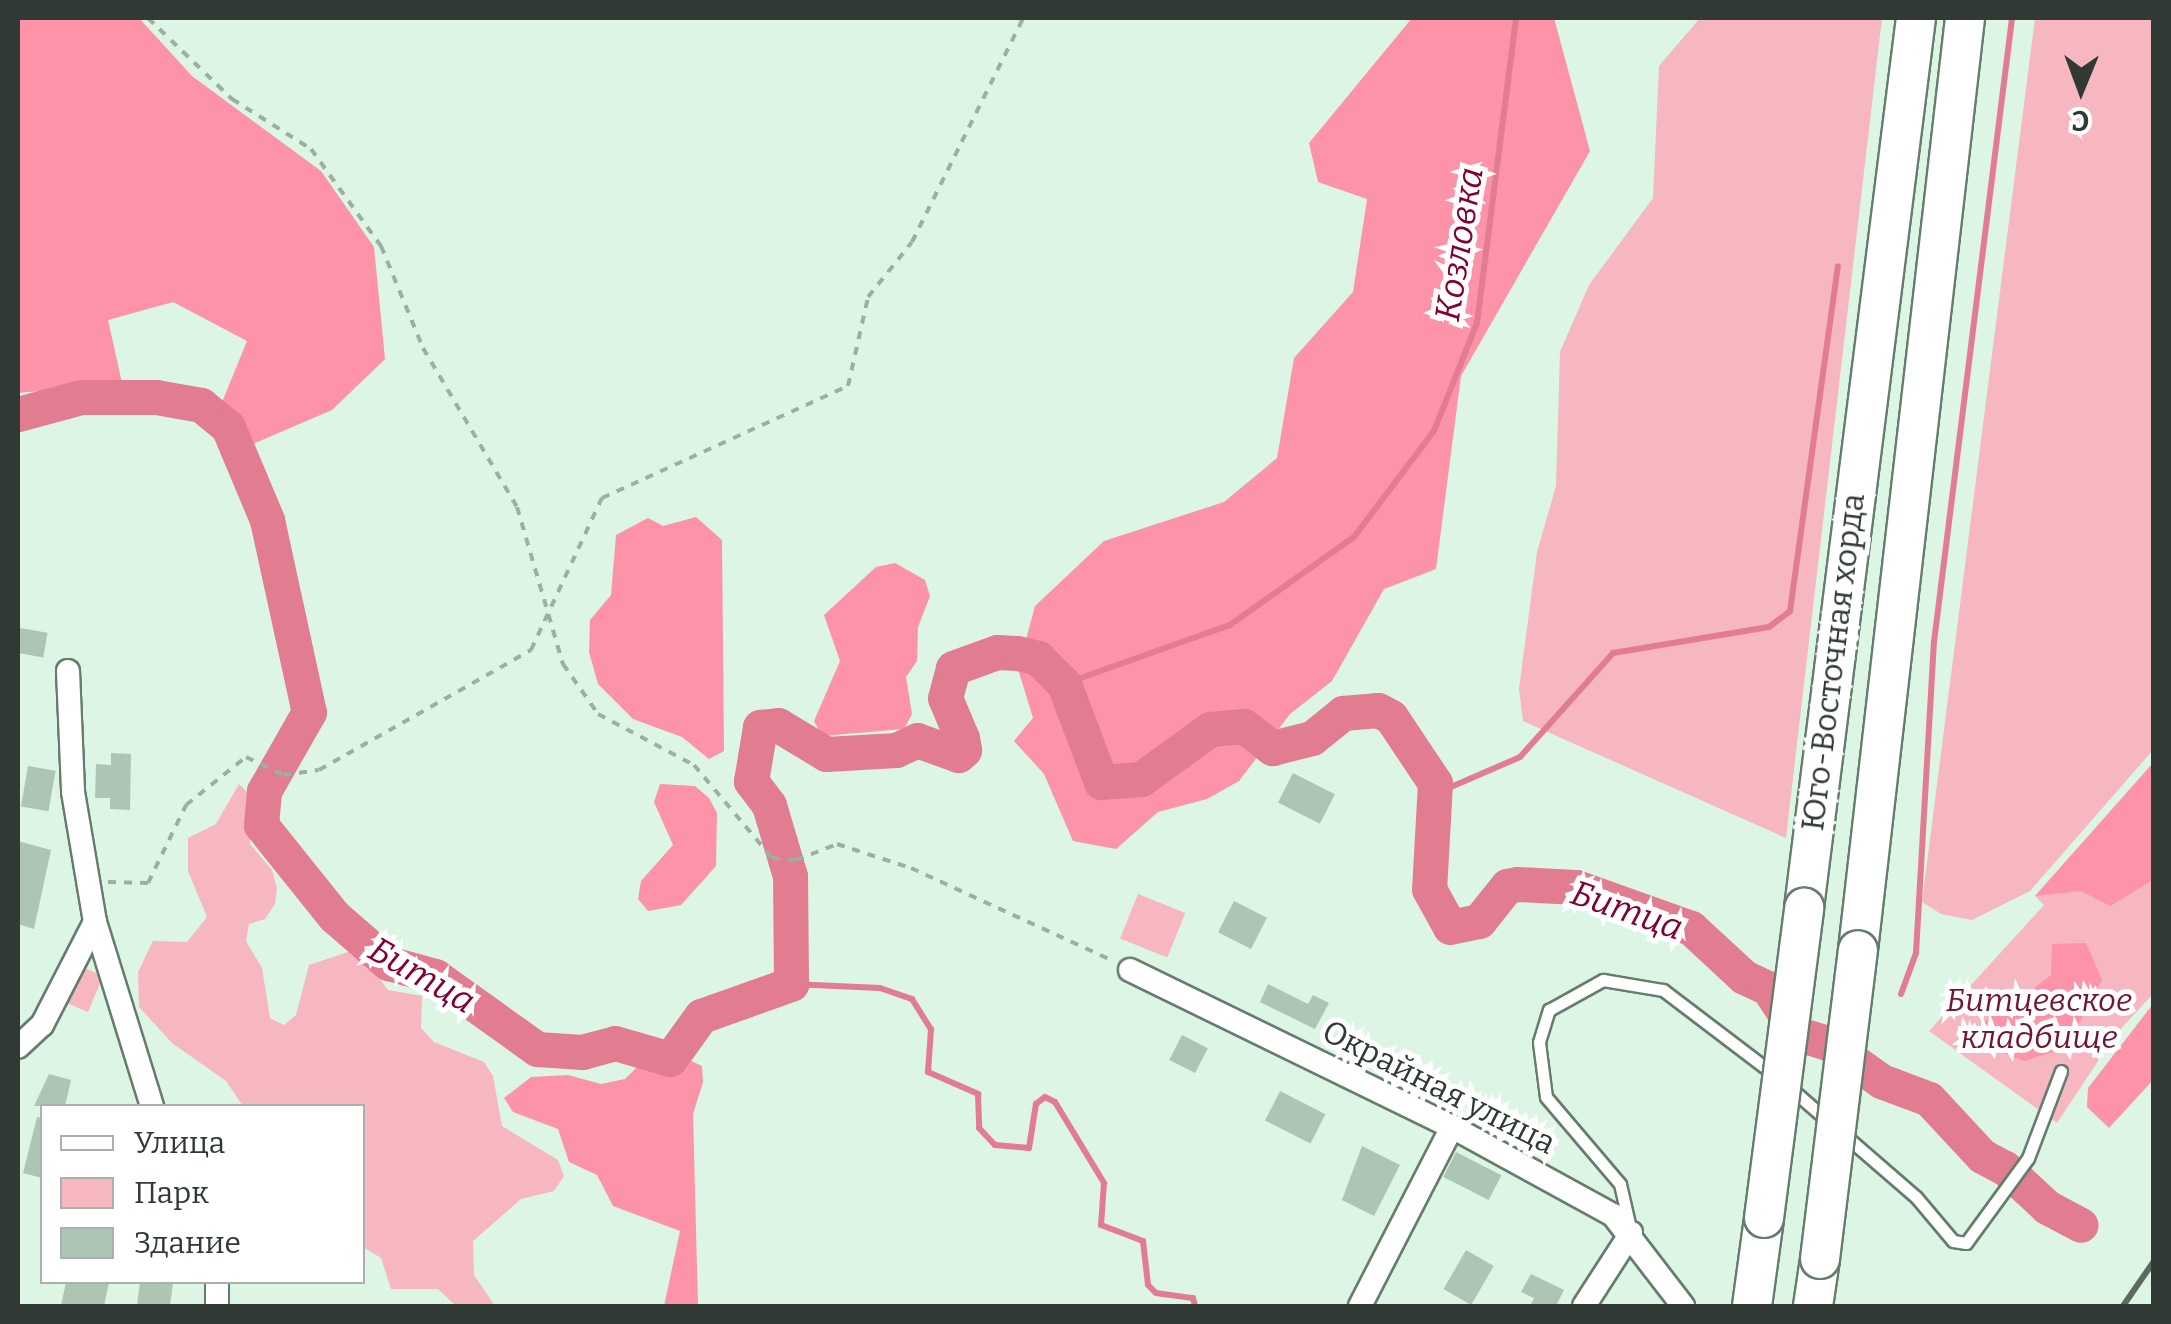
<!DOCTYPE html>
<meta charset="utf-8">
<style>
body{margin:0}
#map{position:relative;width:2171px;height:1324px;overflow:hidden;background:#ddf5e4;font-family:Bitter,serif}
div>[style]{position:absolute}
.green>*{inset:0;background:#f6b7c1;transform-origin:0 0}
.forest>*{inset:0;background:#fc93a8}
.stream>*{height:6px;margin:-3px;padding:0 3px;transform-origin:3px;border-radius:3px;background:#e27c91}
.river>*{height:35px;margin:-17.5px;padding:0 17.5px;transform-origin:17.5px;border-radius:17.5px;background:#e27c91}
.building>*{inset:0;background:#adc5b5;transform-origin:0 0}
.path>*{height:4px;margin-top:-2px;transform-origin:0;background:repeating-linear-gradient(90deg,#9dafa2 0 8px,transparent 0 16px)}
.roads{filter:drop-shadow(2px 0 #667c6d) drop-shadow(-2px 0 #667c6d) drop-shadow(0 2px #667c6d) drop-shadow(0 -2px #667c6d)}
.service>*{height:11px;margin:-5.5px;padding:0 5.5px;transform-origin:5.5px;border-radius:5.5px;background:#fff}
.minor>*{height:22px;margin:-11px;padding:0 11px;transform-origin:11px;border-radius:11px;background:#fff}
.primary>*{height:38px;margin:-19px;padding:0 19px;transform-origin:19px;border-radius:19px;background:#fff}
.rail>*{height:6px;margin:-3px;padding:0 3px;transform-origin:3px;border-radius:3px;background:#5d6a61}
.bridges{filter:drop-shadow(2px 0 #667c6d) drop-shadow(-2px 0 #667c6d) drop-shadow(0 2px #667c6d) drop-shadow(0 -2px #667c6d)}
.primary-bridge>*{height:38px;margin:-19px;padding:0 19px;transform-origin:19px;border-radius:19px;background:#fff}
span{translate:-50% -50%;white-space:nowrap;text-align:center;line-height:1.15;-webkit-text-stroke:10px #fff;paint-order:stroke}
.street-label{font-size:32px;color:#303933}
.park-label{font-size:32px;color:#721632;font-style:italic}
.water-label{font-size:35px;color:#830034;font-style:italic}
.frame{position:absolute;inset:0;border:20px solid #303933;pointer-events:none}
.legend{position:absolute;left:40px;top:1104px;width:325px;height:180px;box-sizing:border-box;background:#fff;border:2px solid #acb0ad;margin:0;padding:12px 18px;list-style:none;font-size:30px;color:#303933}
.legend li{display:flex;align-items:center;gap:20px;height:50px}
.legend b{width:50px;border:2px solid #acb0ad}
.north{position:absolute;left:2031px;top:40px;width:100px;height:100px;-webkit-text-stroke:8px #fff;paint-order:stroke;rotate:181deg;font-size:28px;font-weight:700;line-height:40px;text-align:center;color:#303933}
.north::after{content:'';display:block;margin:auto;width:35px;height:45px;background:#303933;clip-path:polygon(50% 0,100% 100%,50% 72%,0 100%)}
</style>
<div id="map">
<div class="green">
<div style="clip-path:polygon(1700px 18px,1882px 18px,1786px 838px,1523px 721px,1519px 689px,1537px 552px,1556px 486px,1560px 352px,1589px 285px,1653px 198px,1659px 66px)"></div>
<div style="clip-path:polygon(2035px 18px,2153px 18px,2153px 750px,2030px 891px,1972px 920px,1941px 914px,1922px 902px)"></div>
<div style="clip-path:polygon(2153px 763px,2153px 994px,2116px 1034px,2057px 1123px,1929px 1031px,2044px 905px,2035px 896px)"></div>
<div style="clip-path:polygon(239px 784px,251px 796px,250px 844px,272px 870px,277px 888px,275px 904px,265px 919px,249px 924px,246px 941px,262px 968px,270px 1018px,284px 1025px,296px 1015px,309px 965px,357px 949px,388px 990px,422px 996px,421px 1028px,434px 1042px,484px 1062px,493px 1076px,502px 1126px,558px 1160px,564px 1176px,554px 1191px,521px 1199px,473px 1241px,474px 1275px,495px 1306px,456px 1306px,438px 1289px,391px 1289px,381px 1258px,363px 1247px,362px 1106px,243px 1106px,226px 1081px,172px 1043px,139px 1007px,138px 972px,153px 941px,187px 942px,207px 917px,188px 871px,188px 838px,216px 824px)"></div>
<div style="left:1138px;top:894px;width:51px;height:48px;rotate:22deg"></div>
<div style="left:82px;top:967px;width:23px;height:39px;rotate:23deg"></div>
</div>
<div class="forest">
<div style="clip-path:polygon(18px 18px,139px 18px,192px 76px,321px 171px,374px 247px,385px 359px,332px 410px,246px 447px,218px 412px,247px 341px,173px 302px,108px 320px,122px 383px,18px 393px)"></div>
<div style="clip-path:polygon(1412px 18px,1554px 18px,1590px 151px,1461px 376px,1436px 569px,1384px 589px,1332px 681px,1290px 714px,1239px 781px,1207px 799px,1158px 812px,1116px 849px,1073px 841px,1044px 774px,1014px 741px,1033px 718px,1018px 669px,1035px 606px,1104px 541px,1224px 502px,1277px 458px,1294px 358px,1353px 292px,1367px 199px,1318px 182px,1309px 143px)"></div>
<div style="clip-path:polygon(696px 517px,722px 540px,724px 751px,709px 759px,682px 737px,633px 719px,598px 684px,589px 652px,590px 620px,611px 595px,616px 535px,648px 518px,663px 526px)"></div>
<div style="clip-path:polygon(895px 563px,925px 580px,930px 596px,918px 627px,917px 661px,906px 677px,912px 714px,904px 729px,822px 736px,814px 721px,840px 661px,824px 615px,876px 567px)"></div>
<div style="clip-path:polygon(2153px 763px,2153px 880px,2110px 906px,2081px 891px,2035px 896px)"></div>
<div style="clip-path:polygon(660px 784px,695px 786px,709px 798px,717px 813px,716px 866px,681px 905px,648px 911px,638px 899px,641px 881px,673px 845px,654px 802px)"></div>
<div style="clip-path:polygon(2086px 943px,2102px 980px,2074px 1033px,2053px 1052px,2024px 1061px,1997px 1050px,1983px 1025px,2001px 1002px,2028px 993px,2051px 975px,2052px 944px)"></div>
<div style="clip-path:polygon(2153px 1004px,2153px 1080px,2109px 1128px,2087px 1107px,2088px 1088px)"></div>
<div style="clip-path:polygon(687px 1059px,702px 1066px,703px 1082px,693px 1114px,698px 1306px,664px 1306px,680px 1231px,613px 1206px,597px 1175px,569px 1162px,558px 1129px,513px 1112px,504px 1098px,531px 1077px,568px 1075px,601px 1084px,625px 1079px,637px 1067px,672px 1067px)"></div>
</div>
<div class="stream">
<div style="left:1064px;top:684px;width:176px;rotate:-19.6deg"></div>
<div style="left:1230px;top:625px;width:152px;rotate:-35.4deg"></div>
<div style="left:1354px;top:537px;width:133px;rotate:-53deg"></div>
<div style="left:1434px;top:431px;width:116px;rotate:-68.3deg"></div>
<div style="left:1477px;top:323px;width:307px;rotate:-82.7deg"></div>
<div style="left:1437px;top:793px;width:90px;rotate:-23.4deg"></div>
<div style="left:1520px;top:757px;width:140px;rotate:-48.2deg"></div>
<div style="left:1613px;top:653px;width:158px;rotate:-9.5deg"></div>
<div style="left:1769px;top:627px;width:26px;rotate:-37deg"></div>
<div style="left:1790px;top:611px;width:348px;rotate:-82.1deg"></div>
<div style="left:791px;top:984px;width:89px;rotate:2.6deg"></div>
<div style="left:880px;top:988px;width:34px;rotate:19deg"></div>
<div style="left:912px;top:999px;width:36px;rotate:58deg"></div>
<div style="left:931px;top:1029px;width:43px;rotate:94deg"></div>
<div style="left:928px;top:1072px;width:55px;rotate:23.7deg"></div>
<div style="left:978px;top:1094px;width:34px;rotate:88deg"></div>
<div style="left:979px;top:1128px;width:23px;rotate:47deg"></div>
<div style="left:995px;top:1145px;width:34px;rotate:5deg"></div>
<div style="left:1029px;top:1148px;width:45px;rotate:-81deg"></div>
<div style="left:1036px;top:1104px;width:11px;rotate:-38deg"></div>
<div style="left:1045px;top:1097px;width:11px;rotate:27deg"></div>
<div style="left:1055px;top:1102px;width:95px;rotate:58.8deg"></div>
<div style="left:1104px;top:1183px;width:42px;rotate:94.1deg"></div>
<div style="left:1101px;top:1225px;width:45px;rotate:20.9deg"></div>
<div style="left:1143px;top:1241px;width:44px;rotate:83.5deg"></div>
<div style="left:1148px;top:1285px;width:11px;rotate:45deg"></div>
<div style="left:1156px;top:1293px;width:37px;rotate:8deg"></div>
<div style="left:1193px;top:1298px;width:8px;rotate:76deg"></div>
<div style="left:1901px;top:994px;width:44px;rotate:-69.9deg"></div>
<div style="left:1916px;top:953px;width:312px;rotate:-86.7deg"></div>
<div style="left:1934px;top:642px;width:629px;rotate:-82.87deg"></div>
</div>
<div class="river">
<div style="left:18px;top:414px;width:65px;rotate:-15.1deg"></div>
<div style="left:81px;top:397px;width:75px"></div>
<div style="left:156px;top:397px;width:46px;rotate:10.1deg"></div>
<div style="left:201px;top:405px;width:35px;rotate:39deg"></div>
<div style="left:228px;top:427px;width:101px;rotate:67.2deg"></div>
<div style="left:267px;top:520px;width:197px;rotate:77.7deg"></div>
<div style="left:309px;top:712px;width:91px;rotate:119.7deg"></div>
<div style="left:264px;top:791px;width:34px;rotate:95deg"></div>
<div style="left:261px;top:825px;width:117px;rotate:51.3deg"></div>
<div style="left:334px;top:916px;width:72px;rotate:41deg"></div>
<div style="left:388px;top:963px;width:49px;rotate:15.5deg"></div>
<div style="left:435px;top:976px;width:125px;rotate:35.6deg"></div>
<div style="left:537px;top:1049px;width:45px;rotate:3.8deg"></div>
<div style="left:582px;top:1052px;width:34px;rotate:-15deg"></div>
<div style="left:615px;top:1043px;width:57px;rotate:16.2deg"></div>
<div style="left:670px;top:1059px;width:53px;rotate:-54.2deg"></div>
<div style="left:701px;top:1016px;width:96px;rotate:-19.6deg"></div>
<div style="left:791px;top:984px;width:108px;rotate:-90.5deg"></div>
<div style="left:790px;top:876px;width:74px;rotate:-106.5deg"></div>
<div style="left:769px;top:805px;width:30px;rotate:-127deg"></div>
<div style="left:751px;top:781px;width:55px;rotate:-80.5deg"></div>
<div style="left:760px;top:727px;width:18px;rotate:-6deg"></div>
<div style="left:778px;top:725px;width:56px;rotate:31.1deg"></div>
<div style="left:826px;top:754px;width:70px;rotate:-3.3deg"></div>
<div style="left:896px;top:750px;width:23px;rotate:-25deg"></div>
<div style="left:917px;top:740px;width:44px;rotate:20.1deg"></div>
<div style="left:958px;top:755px;width:8px;rotate:-40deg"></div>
<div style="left:964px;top:750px;width:12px;rotate:-99deg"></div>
<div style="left:962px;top:738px;width:43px;rotate:-113deg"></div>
<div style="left:945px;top:698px;width:31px;rotate:-75deg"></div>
<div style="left:953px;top:668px;width:47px;rotate:-20deg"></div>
<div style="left:997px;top:652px;width:20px;rotate:3deg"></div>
<div style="left:1017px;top:653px;width:22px;rotate:13deg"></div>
<div style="left:1038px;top:658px;width:37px;rotate:45deg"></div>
<div style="left:1064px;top:684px;width:105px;rotate:69.3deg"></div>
<div style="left:1101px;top:782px;width:40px;rotate:-4.3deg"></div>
<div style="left:1141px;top:779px;width:85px;rotate:-35.9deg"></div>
<div style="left:1210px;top:729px;width:34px;rotate:-5deg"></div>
<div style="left:1244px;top:726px;width:36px;rotate:38deg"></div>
<div style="left:1272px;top:748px;width:41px;rotate:-14deg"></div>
<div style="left:1312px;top:738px;width:40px;rotate:-39deg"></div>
<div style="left:1343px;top:713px;width:35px;rotate:-5deg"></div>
<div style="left:1378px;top:710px;width:15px;rotate:28deg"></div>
<div style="left:1391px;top:717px;width:79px;rotate:56.3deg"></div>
<div style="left:1435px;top:783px;width:106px;rotate:93.2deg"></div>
<div style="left:1429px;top:889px;width:43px;rotate:61.1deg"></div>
<div style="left:1450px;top:927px;width:30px;rotate:-12deg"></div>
<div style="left:1479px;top:921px;width:45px;rotate:-51.3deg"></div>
<div style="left:1507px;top:886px;width:10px;rotate:-11deg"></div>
<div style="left:1517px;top:884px;width:59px;rotate:2.9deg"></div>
<div style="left:1576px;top:887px;width:122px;rotate:19.6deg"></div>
<div style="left:1691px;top:928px;width:72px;rotate:42.8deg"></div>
<div style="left:1744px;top:977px;width:26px;rotate:25deg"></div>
<div style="left:1768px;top:988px;width:55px;rotate:56.9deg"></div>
<div style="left:1798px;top:1034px;width:31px;rotate:17deg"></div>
<div style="left:1828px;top:1043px;width:65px;rotate:35.6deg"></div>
<div style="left:1881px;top:1081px;width:51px;rotate:20.6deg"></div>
<div style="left:1929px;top:1099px;width:78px;rotate:47.1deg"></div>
<div style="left:1982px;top:1156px;width:26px;rotate:28deg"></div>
<div style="left:2005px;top:1168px;width:57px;rotate:42.9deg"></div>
<div style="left:2047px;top:1207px;width:38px;rotate:28deg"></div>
</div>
<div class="building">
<div style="left:20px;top:628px;width:28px;height:25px;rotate:10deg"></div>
<div style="clip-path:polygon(111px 753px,131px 754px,130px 810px,110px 809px,110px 798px,95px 798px,96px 764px,111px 765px)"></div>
<div style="left:28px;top:766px;width:28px;height:41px;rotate:10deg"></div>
<div style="left:1293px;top:773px;width:47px;height:33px;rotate:27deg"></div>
<div style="clip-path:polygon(18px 841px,51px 850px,34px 929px,18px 924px)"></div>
<div style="left:1234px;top:901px;width:37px;height:35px;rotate:27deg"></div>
<div style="clip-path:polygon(1268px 984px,1308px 1004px,1313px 995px,1329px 1003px,1315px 1029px,1260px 1002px)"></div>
<div style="left:1348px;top:1031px;width:44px;height:18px;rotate:28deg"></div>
<div style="left:1182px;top:1035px;width:29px;height:28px;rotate:27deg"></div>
<div style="clip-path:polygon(49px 1074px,71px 1080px,65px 1106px,34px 1106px)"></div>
<div style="left:1280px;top:1091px;width:51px;height:33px;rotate:27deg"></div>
<div style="clip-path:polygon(37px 1117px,42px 1118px,42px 1178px,23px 1173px)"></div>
<div style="clip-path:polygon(1362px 1146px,1400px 1165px,1374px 1216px,1342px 1200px)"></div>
<div style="left:1456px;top:1152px;width:51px;height:28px;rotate:27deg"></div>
<div style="left:1466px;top:1250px;width:32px;height:45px;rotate:30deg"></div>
<div style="clip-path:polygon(1531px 1274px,1564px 1290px,1556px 1306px,1530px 1306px,1534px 1298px,1521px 1292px)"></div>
<div style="clip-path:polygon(66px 1282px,109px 1282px,104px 1306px,61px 1306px)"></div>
<div style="clip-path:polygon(140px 1282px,173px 1282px,170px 1306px,137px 1306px)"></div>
</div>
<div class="path">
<div style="left:148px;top:18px;width:117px;rotate:44deg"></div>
<div style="left:232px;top:99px;width:93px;rotate:32.3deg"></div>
<div style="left:311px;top:149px;width:120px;rotate:54.2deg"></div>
<div style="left:381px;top:246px;width:110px;rotate:67.6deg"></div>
<div style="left:423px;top:348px;width:185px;rotate:59.4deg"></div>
<div style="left:517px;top:507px;width:164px;rotate:73.7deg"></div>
<div style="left:563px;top:664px;width:61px;rotate:55deg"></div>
<div style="left:598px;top:714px;width:109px;rotate:28deg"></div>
<div style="left:694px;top:765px;width:121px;rotate:50deg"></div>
<div style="left:772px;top:858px;width:24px;rotate:5deg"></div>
<div style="left:796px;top:860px;width:44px;rotate:-21.3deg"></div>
<div style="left:837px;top:844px;width:78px;rotate:18deg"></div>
<div style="left:911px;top:868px;width:222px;rotate:24.7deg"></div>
<div style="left:108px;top:882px;width:40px;rotate:1.4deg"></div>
<div style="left:148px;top:883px;width:87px;rotate:-64deg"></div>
<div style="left:186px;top:805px;width:77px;rotate:-38.7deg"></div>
<div style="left:246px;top:757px;width:41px;rotate:25.9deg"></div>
<div style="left:283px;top:775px;width:36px;rotate:-8deg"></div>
<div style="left:319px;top:770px;width:244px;rotate:-29.5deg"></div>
<div style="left:531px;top:650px;width:168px;rotate:-65deg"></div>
<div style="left:602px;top:498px;width:270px;rotate:-24.5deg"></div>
<div style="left:848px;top:386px;width:91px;rotate:-77.3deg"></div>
<div style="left:868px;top:297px;width:70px;rotate:-51.3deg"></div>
<div style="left:912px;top:242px;width:250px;rotate:-63.6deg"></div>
</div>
<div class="roads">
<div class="service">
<div style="left:1789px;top:1087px;width:52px;rotate:41.1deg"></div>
<div style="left:1842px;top:1133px;width:98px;rotate:40.9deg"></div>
<div style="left:1916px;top:1197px;width:57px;rotate:49.9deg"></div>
<div style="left:1953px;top:1241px;width:13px;rotate:9deg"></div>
<div style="left:1966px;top:1243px;width:105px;rotate:-53.9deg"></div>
<div style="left:2028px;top:1158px;width:93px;rotate:-69.2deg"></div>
<div style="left:1630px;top:1228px;width:45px;rotate:-102.8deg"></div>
<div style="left:1620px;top:1184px;width:114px;rotate:-130.4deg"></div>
<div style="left:1546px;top:1097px;width:55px;rotate:-97.3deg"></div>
<div style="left:1539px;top:1042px;width:34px;rotate:-73deg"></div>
<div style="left:1549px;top:1010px;width:62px;rotate:-29.1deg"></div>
<div style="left:1603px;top:980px;width:61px;rotate:9.5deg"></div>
<div style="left:1663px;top:990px;width:141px;rotate:37.2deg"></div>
</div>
<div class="minor">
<div style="left:68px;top:671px;width:121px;rotate:87.6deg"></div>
<div style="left:73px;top:792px;width:132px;rotate:80.4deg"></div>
<div style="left:95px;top:922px;width:193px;rotate:72.8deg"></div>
<div style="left:1130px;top:970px;width:358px;rotate:26deg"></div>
<div style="left:1452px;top:1127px;width:183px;rotate:28.7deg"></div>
<div style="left:1613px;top:1215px;width:115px;rotate:52.4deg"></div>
<div style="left:18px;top:1047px;width:33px;rotate:-43deg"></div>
<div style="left:42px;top:1025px;width:116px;rotate:-62.8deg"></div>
<div style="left:217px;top:1282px;width:24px;rotate:90deg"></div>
<div style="left:1360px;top:1306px;width:201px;rotate:-62.8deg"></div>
<div style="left:1584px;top:1306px;width:87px;rotate:-57.2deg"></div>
</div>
<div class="primary">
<div style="left:1804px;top:908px;width:897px;rotate:-82.83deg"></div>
<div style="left:1858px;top:950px;width:938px;rotate:-83.45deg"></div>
<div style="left:1752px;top:1306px;width:89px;rotate:-82.2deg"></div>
<div style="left:1813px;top:1306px;width:48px;rotate:-81.5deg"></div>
</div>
</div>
<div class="rail">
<div style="left:2123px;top:1306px;width:55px;rotate:-55.4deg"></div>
</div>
<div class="bridges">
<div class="primary-bridge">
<div style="left:1764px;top:1218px;width:313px;rotate:-82.6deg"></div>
<div style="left:1820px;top:1259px;width:311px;rotate:-83deg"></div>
</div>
</div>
<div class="street-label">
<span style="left:1833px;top:662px;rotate:-83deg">Юго-Восточная хорда</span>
<span style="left:1439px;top:1087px;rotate:27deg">Окрайная улица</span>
</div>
<div class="park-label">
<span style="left:2039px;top:1019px">Битцевское<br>кладбище</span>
</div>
<div class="water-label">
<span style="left:1459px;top:244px;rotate:-81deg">Козловка</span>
<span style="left:1627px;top:910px;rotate:19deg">Битца</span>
<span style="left:422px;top:975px;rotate:30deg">Битца</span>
</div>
<div class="frame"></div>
<ul class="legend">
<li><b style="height:12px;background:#fff"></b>Улица</li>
<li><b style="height:28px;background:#f6b7c1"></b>Парк</li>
<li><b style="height:28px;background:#adc5b5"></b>Здание</li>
</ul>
<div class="north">С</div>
</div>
